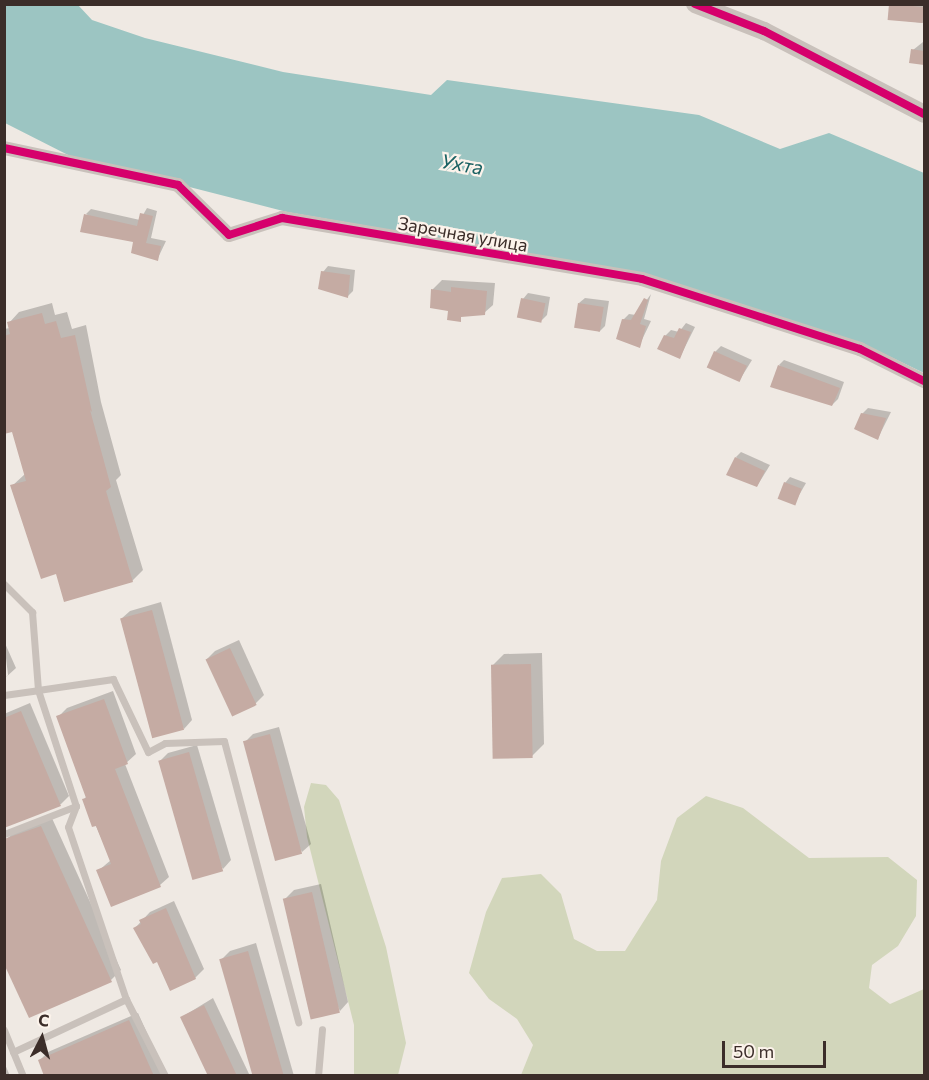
<!DOCTYPE html>
<meta charset="utf-8">
<style>
body{margin:0}
#map{position:relative;width:929px;height:1080px;overflow:hidden;background:#efe9e3;font-family:Commissioner,sans-serif}
div>[style]{position:absolute}
.green>*{inset:0;background:#d2d6bb}
.water>*{inset:0;background:#9cc5c2}
.shadow>*{inset:0;background:#0003}
.building>*{inset:0;background:#c5aba3;transform-origin:0 0}
.service>*{height:7px;margin:-3.5px;padding:0 3.5px;transform-origin:3.5px;border-radius:3.5px;background:#c9c1bb}
.minor>*{height:14px;margin:-7px;padding:0 7px;transform-origin:7px;border-radius:7px;background:#c9c1bb}
.tertiary>*{height:18px;margin:-9px;padding:0 9px;transform-origin:9px;border-radius:9px;background:#c9c1bb}
.cycleway>*{height:8px;margin:-4px;padding:0 4px;transform-origin:4px;border-radius:4px;background:#d6006c}
span{translate:-50% -50%;white-space:nowrap;text-align:center;line-height:1.15;-webkit-text-stroke:4.5px #fcf3eb;paint-order:stroke}
.street-label{font-size:18px;color:#3b2d29}
.water-label{font-size:20px;color:#196162;font-style:italic}
.frame{position:absolute;inset:0;border:6px solid #3b2d29;pointer-events:none}
.north{position:absolute;left:12px;top:1008px;width:60px;height:60px;-webkit-text-stroke:4px #fcf3eb;paint-order:stroke;rotate:6deg;font-size:16px;font-weight:700;line-height:24px;text-align:center;color:#3b2d29}
.north::after{content:'';display:block;margin:auto;width:21px;height:27px;background:#3b2d29;clip-path:polygon(50% 0,100% 100%,50% 72%,0 100%)}
.scale{position:absolute;left:722px;top:1041px;width:104px;height:27px;box-sizing:border-box;border:3px solid #3b2d29;border-top:0;padding-left:8px;font-size:18px;line-height:21px;white-space:nowrap;color:#3b2d29;-webkit-text-stroke:4px #fcf3eb;paint-order:stroke}
</style>
<div id="map">
<div class="green">
<div style="clip-path:polygon(311px 783px,326px 785px,339px 800px,386px 947px,406px 1043px,398px 1075px,354px 1075px,354px 1025px,307px 837px,304px 807px)"></div>
<div style="clip-path:polygon(706px 796px,743px 808px,809px 858px,888px 857px,917px 880px,916px 916px,898px 946px,872px 965px,869px 988px,890px 1004px,924px 989px,924px 1075px,521px 1075px,533px 1045px,517px 1019px,489px 999px,469px 973px,486px 912px,502px 878px,541px 874px,561px 894px,574px 939px,597px 951px,625px 951px,657px 900px,661px 861px,677px 818px)"></div>
</div>
<div class="water">
<div style="clip-path:polygon(4px 5px,78px 5px,92px 20px,145px 38px,283px 72px,431px 95px,447px 80px,699px 115px,780px 149px,829px 133px,924px 173px,924px 373px,876px 350px,644px 274px,287px 212px,72px 157px,5px 123px)"></div>
</div>
<div class="shadow">
<div style="clip-path:polygon(890px 4px,924px 4px,924px 23px,889px 19px)"></div>
<div style="clip-path:polygon(924px 33px,924px 63px,911px 62px,913px 50px,923px 42px)"></div>
<div style="clip-path:polygon(147px 208px,157px 211px,151px 238px,166px 241px,157px 260px,135px 241px,86px 214px,91px 209px,140px 220px)"></div>
<div style="clip-path:polygon(328px 266px,355px 270px,353px 291px,348px 296px,323px 272px)"></div>
<div style="clip-path:polygon(442px 280px,495px 283px,493px 305px,484px 313px,449px 318px,449px 310px,431px 306px,433px 289px)"></div>
<div style="clip-path:polygon(528px 293px,550px 297px,547px 315px,542px 320px,523px 299px)"></div>
<div style="clip-path:polygon(651px 294px,644px 319px,651px 321px,639px 346px,623px 320px,629px 314px,636px 315px)"></div>
<div style="clip-path:polygon(585px 298px,609px 301px,605px 326px,599px 332px,579px 303px)"></div>
<div style="clip-path:polygon(52px 303px,55px 315px,67px 312px,72px 329px,86px 325px,101px 402px,121px 475px,116px 480px,143px 570px,132px 581px,12px 486px,25px 474px,13px 430px,4px 433px,4px 329px,10px 328px,9px 323px,19px 312px)"></div>
<div style="clip-path:polygon(686px 323px,695px 327px,680px 357px,665px 336px,671px 330px,679px 332px)"></div>
<div style="clip-path:polygon(721px 346px,752px 360px,739px 381px,715px 352px)"></div>
<div style="clip-path:polygon(784px 360px,844px 382px,838px 399px,832px 405px,779px 365px)"></div>
<div style="clip-path:polygon(868px 408px,891px 412px,878px 438px,862px 414px)"></div>
<div style="clip-path:polygon(741px 452px,770px 465px,757px 486px,736px 457px)"></div>
<div style="clip-path:polygon(790px 477px,806px 483px,794px 504px,785px 483px)"></div>
<div style="clip-path:polygon(161px 602px,192px 720px,184px 729px,121px 619px,130px 611px)"></div>
<div style="clip-path:polygon(239px 640px,264px 695px,255px 704px,206px 660px,215px 651px)"></div>
<div style="clip-path:polygon(4px 641px,16px 668px,4px 679px,8px 675px)"></div>
<div style="clip-path:polygon(542px 653px,544px 744px,532px 756px,492px 666px,504px 654px)"></div>
<div style="clip-path:polygon(113px 691px,136px 754px,125px 764px,169px 877px,160px 885px,98px 871px,111px 860px,84px 799px,87px 796px,58px 717px,67px 708px)"></div>
<div style="clip-path:polygon(30px 703px,69px 796px,61px 804px,4px 827px,4px 714px)"></div>
<div style="clip-path:polygon(279px 727px,311px 844px,302px 852px,245px 742px,253px 734px)"></div>
<div style="clip-path:polygon(197px 745px,231px 860px,223px 869px,159px 762px,168px 753px)"></div>
<div style="clip-path:polygon(51px 816px,121px 970px,111px 980px,7px 839px,16px 830px)"></div>
<div style="clip-path:polygon(321px 884px,348px 1002px,340px 1011px,285px 899px,294px 890px)"></div>
<div style="clip-path:polygon(174px 901px,204px 969px,195px 978px,158px 960px,135px 928px,150px 912px)"></div>
<div style="clip-path:polygon(256px 943px,294px 1076px,255px 1076px,221px 960px,230px 951px)"></div>
<div style="clip-path:polygon(213px 998px,250px 1076px,210px 1076px,182px 1017px)"></div>
<div style="clip-path:polygon(138px 1013px,166px 1076px,46px 1076px,39px 1061px,48px 1052px)"></div>
<div style="clip-path:polygon(4px 1062px,10px 1076px,4px 1076px)"></div>
</div>
<div class="building">
<div style="left:889px;top:4px;width:35px;height:16px;rotate:5deg"></div>
<div style="clip-path:polygon(911px 49px,924px 51px,924px 65px,909px 63px)"></div>
<div style="clip-path:polygon(140px 213px,153px 216px,146px 243px,161px 246px,158px 261px,131px 253px,133px 242px,80px 232px,84px 214px,137px 226px)"></div>
<div style="clip-path:polygon(321px 271px,350px 275px,348px 298px,318px 289px)"></div>
<div style="clip-path:polygon(451px 287px,487px 291px,485px 315px,461px 317px,461px 322px,447px 320px,448px 311px,430px 308px,431px 289px,451px 292px)"></div>
<div style="left:521px;top:298px;width:25px;height:20px;rotate:12deg"></div>
<div style="clip-path:polygon(644px 298px,648px 300px,640px 324px,646px 326px,640px 348px,616px 339px,622px 319px,631px 320px)"></div>
<div style="left:578px;top:303px;width:26px;height:25px;rotate:9deg"></div>
<div style="clip-path:polygon(42px 313px,45px 324px,56px 321px,61px 338px,75px 335px,92px 412px,90px 410px,111px 487px,106px 491px,133px 582px,64px 602px,56px 574px,41px 579px,10px 485px,26px 481px,12px 432px,4px 434px,4px 336px,10px 334px,7px 322px)"></div>
<div style="clip-path:polygon(679px 328px,691px 332px,680px 359px,657px 349px,664px 335px,674px 338px)"></div>
<div style="left:714px;top:351px;width:36px;height:18px;rotate:24deg"></div>
<div style="clip-path:polygon(778px 365px,840px 388px,832px 406px,770px 387px)"></div>
<div style="clip-path:polygon(861px 413px,886px 418px,878px 440px,854px 429px)"></div>
<div style="clip-path:polygon(735px 457px,765px 471px,757px 487px,726px 475px)"></div>
<div style="left:784px;top:482px;width:19px;height:18px;rotate:21deg"></div>
<div style="left:152px;top:610px;width:124px;height:33px;rotate:75deg"></div>
<div style="left:230px;top:648px;width:63px;height:27px;rotate:65deg"></div>
<div style="left:531px;top:664px;width:94px;height:40px;rotate:89deg"></div>
<div style="clip-path:polygon(104px 699px,128px 764px,115px 769px,161px 887px,111px 907px,96px 870px,111px 864px,96px 826px,92px 827px,82px 799px,86px 798px,56px 716px)"></div>
<div style="clip-path:polygon(21px 711px,61px 806px,4px 828px,4px 718px)"></div>
<div style="left:270px;top:734px;width:124px;height:28px;rotate:75deg"></div>
<div style="left:189px;top:752px;width:124px;height:32px;rotate:74deg"></div>
<div style="clip-path:polygon(41px 826px,112px 982px,29px 1018px,4px 964px,4px 839px)"></div>
<div style="left:312px;top:892px;width:124px;height:30px;rotate:77deg"></div>
<div style="clip-path:polygon(166px 908px,196px 979px,170px 991px,157px 962px,153px 964px,133px 928px,141px 924px,139px 920px)"></div>
<div style="left:248px;top:951px;width:130px;height:30px;rotate:74deg"></div>
<div style="clip-path:polygon(204px 1005px,237px 1076px,208px 1076px,180px 1017px)"></div>
<div style="clip-path:polygon(129px 1020px,154px 1076px,44px 1076px,38px 1060px)"></div>
</div>
<div class="service">
<div style="left:4px;top:584px;width:40px;rotate:45deg"></div>
<div style="left:32px;top:612px;width:78px;rotate:85.6deg"></div>
<div style="left:38px;top:690px;width:76px;rotate:-8.3deg"></div>
<div style="left:113px;top:679px;width:81px;rotate:64.4deg"></div>
<div style="left:148px;top:752px;width:19px;rotate:-28deg"></div>
<div style="left:165px;top:743px;width:59px;rotate:-1.9deg"></div>
<div style="left:224px;top:741px;width:291px;rotate:75.2deg"></div>
<div style="left:4px;top:695px;width:34px;rotate:-8deg"></div>
<div style="left:38px;top:690px;width:122px;rotate:71.9deg"></div>
<div style="left:76px;top:806px;width:77px;rotate:158.7deg"></div>
<div style="left:76px;top:806px;width:22px;rotate:111deg"></div>
<div style="left:68px;top:827px;width:182px;rotate:71.4deg"></div>
<div style="left:4px;top:1030px;width:50px;rotate:67.6deg"></div>
<div style="left:13px;top:1052px;width:125px;rotate:-25.1deg"></div>
<div style="left:126px;top:999px;width:86px;rotate:63.1deg"></div>
<div style="left:318px;top:1076px;width:47px;rotate:-85.1deg"></div>
</div>
<div class="minor">
<div style="left:4px;top:148px;width:178px;rotate:12deg"></div>
<div style="left:178px;top:185px;width:71px;rotate:44.4deg"></div>
<div style="left:229px;top:235px;width:56px;rotate:-17.8deg"></div>
<div style="left:282px;top:218px;width:365px;rotate:9.6deg"></div>
<div style="left:642px;top:279px;width:229px;rotate:17.8deg"></div>
<div style="left:860px;top:349px;width:72px;rotate:26.6deg"></div>
</div>
<div class="tertiary">
<div style="left:695px;top:4px;width:74px;rotate:21.4deg"></div>
<div style="left:764px;top:31px;width:180px;rotate:27.4deg"></div>
</div>
<div class="cycleway">
<div style="left:695px;top:4px;width:74px;rotate:21.4deg"></div>
<div style="left:764px;top:31px;width:180px;rotate:27.4deg"></div>
<div style="left:4px;top:148px;width:178px;rotate:12deg"></div>
<div style="left:178px;top:185px;width:71px;rotate:44.4deg"></div>
<div style="left:229px;top:235px;width:56px;rotate:-17.8deg"></div>
<div style="left:282px;top:218px;width:365px;rotate:9.6deg"></div>
<div style="left:642px;top:279px;width:229px;rotate:17.8deg"></div>
<div style="left:860px;top:349px;width:72px;rotate:26.6deg"></div>
</div>
<div class="street-label">
<span style="left:463px;top:234px;rotate:10deg">Заречная улица</span>
</div>
<div class="water-label">
<span style="left:462px;top:164px;rotate:10deg">Ухта</span>
</div>
<div class="frame"></div>
<div class="north">С</div>
<div class="scale">50 m</div>
</div>
